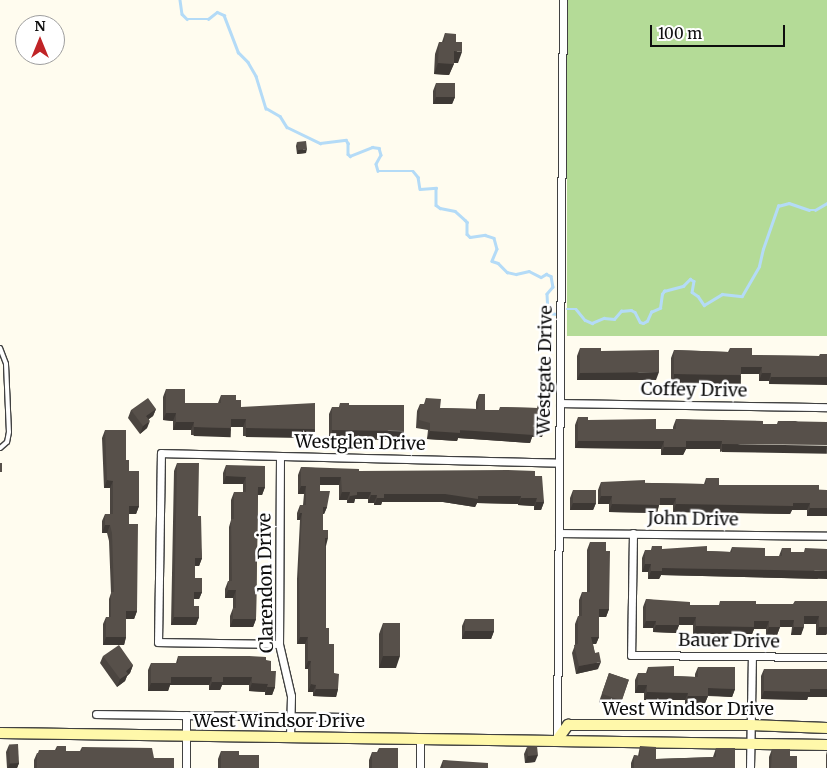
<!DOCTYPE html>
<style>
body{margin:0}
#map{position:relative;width:827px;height:768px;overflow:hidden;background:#fffcef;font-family:Merriweather,serif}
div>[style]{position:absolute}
.forest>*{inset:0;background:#b4db97;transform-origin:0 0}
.stream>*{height:2.5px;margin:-1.25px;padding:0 1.25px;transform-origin:1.25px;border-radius:1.25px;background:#b4dbf7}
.roads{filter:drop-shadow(1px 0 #414141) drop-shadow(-1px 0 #414141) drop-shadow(0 1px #414141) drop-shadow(0 -1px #414141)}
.lane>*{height:4px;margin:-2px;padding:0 2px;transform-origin:2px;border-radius:2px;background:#fff}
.street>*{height:7px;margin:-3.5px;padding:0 3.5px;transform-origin:3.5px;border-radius:3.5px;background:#fff}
.secondary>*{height:10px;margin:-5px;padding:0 5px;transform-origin:5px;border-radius:5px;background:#fff8aa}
.wall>*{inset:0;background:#4b4540;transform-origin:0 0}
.shaded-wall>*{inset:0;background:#3d3834;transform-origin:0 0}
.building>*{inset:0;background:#57504a;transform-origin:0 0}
span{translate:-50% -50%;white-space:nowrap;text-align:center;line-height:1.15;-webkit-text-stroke:5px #fff;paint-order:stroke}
.street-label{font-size:18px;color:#0e0e0e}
.north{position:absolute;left:15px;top:15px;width:50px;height:50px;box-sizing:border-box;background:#fff;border:1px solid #9f9f9f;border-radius:50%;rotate:0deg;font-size:14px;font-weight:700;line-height:20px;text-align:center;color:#0e0e0e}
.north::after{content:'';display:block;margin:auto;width:18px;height:22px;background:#c02426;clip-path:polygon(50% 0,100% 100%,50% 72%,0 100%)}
.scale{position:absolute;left:650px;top:25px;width:135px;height:22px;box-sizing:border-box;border:2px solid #0e0e0e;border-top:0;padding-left:6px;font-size:15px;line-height:18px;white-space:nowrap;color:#0e0e0e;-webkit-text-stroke:4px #fff;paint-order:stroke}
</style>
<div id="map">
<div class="forest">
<div style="left:567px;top:0;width:260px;height:336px"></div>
</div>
<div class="stream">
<div style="left:180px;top:0;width:14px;rotate:82deg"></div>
<div style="left:182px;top:14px;width:7px;rotate:45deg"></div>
<div style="left:187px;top:19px;width:21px"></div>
<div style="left:208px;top:19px;width:11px;rotate:-38deg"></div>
<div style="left:217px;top:12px;width:8px;rotate:23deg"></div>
<div style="left:224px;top:15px;width:40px;rotate:69deg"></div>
<div style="left:238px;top:52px;width:14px;rotate:45deg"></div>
<div style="left:248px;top:62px;width:16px;rotate:60deg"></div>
<div style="left:256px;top:76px;width:34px;rotate:73deg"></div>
<div style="left:266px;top:108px;width:16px;rotate:30deg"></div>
<div style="left:280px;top:116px;width:13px;rotate:58deg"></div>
<div style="left:287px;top:127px;width:37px;rotate:26deg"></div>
<div style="left:320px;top:143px;width:26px;rotate:-7deg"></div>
<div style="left:346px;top:140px;width:4px;rotate:56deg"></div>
<div style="left:348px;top:143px;width:11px;rotate:90deg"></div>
<div style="left:348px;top:154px;width:3px;rotate:45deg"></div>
<div style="left:350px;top:156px;width:24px;rotate:-22deg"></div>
<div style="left:372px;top:147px;width:7px;rotate:8deg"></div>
<div style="left:379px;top:148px;width:7px;rotate:74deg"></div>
<div style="left:381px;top:155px;width:10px;rotate:119deg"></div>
<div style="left:376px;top:164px;width:7px;rotate:74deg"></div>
<div style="left:378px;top:171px;width:35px"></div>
<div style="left:413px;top:171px;width:8px;rotate:50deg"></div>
<div style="left:418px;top:177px;width:12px;rotate:81deg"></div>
<div style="left:420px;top:189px;width:16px;rotate:-4deg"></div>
<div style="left:436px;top:188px;width:17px;rotate:90deg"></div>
<div style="left:436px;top:205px;width:5px;rotate:37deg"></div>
<div style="left:440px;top:208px;width:15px;rotate:11deg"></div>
<div style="left:455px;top:211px;width:13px;rotate:42deg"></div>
<div style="left:465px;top:220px;width:3px;rotate:45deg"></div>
<div style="left:467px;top:222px;width:12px;rotate:90deg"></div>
<div style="left:467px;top:234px;width:4px;rotate:45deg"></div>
<div style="left:470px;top:237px;width:15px;rotate:-8deg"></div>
<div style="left:485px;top:235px;width:9px;rotate:18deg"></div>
<div style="left:494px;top:238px;width:11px;rotate:75deg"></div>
<div style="left:497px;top:249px;width:13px;rotate:113deg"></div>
<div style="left:492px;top:261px;width:6px;rotate:18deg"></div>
<div style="left:498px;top:263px;width:13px;rotate:45deg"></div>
<div style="left:507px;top:272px;width:9px;rotate:13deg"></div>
<div style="left:516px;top:274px;width:13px;rotate:-13deg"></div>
<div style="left:529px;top:271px;width:13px;rotate:27deg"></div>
<div style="left:541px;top:277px;width:6px;rotate:-31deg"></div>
<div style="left:546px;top:274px;width:5px;rotate:22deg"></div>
<div style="left:551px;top:276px;width:11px;rotate:80deg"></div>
<div style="left:553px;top:287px;width:9px;rotate:131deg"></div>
<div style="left:547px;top:294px;width:17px;rotate:87deg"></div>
<div style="left:548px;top:311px;width:3px;rotate:45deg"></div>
<div style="left:550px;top:313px;width:6px;rotate:9deg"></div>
<div style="left:567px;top:309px;width:9px"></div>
<div style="left:576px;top:309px;width:14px;rotate:51deg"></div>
<div style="left:585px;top:320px;width:8px;rotate:23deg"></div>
<div style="left:592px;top:323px;width:13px;rotate:-23deg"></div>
<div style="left:604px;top:318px;width:10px;rotate:6deg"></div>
<div style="left:614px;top:319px;width:11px;rotate:-49deg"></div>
<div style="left:621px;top:311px;width:10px;rotate:-6deg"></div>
<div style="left:631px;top:310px;width:4px;rotate:27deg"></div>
<div style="left:635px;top:312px;width:11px;rotate:63deg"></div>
<div style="left:640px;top:322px;width:3px;rotate:18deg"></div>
<div style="left:643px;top:323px;width:4px;rotate:-27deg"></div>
<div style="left:647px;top:321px;width:10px;rotate:-66deg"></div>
<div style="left:651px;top:312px;width:10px;rotate:-24deg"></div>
<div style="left:660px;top:308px;width:14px;rotate:-82deg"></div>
<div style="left:662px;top:294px;width:4px;rotate:-56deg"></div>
<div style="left:664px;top:291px;width:20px;rotate:-15deg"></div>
<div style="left:683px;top:286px;width:10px;rotate:-45deg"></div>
<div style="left:690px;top:279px;width:4px;rotate:27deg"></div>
<div style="left:694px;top:281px;width:11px;rotate:100deg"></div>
<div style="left:692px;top:292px;width:7px;rotate:34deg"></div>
<div style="left:698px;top:296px;width:11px;rotate:56deg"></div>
<div style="left:704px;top:305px;width:21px;rotate:-31deg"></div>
<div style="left:722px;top:294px;width:20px;rotate:6deg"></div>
<div style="left:742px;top:296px;width:34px;rotate:-60deg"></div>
<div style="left:759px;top:266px;width:17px;rotate:-77deg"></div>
<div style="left:763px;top:249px;width:46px;rotate:-70.8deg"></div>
<div style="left:778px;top:206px;width:11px;rotate:-15deg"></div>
<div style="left:789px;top:203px;width:21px;rotate:19deg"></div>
<div style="left:809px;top:210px;width:6px"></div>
<div style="left:815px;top:210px;width:14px;rotate:-30deg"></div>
</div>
<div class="roads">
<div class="lane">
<div style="left:0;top:348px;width:17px;rotate:69deg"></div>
<div style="left:6px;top:364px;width:68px;rotate:87.5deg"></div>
<div style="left:9px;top:432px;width:10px;rotate:101deg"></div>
<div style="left:7px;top:442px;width:9px;rotate:139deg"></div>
</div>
<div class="street">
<div style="left:560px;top:403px;width:267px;rotate:0.9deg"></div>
<div style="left:280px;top:456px;width:188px;rotate:90.3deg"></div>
<div style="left:279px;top:644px;width:53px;rotate:77deg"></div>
<div style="left:291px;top:696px;width:42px;rotate:91.4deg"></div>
<div style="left:559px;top:533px;width:268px;rotate:0.6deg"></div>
<div style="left:633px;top:533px;width:122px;rotate:90.9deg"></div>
<div style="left:631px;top:655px;width:196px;rotate:0.6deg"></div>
<div style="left:279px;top:644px;width:121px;rotate:-179.1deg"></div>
<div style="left:158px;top:642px;width:189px;rotate:-89.1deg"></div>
<div style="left:161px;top:453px;width:398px;rotate:1.4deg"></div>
<div style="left:96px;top:714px;width:249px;rotate:0.7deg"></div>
<div style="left:420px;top:739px;width:29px;rotate:90deg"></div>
<div style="left:557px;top:740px;width:740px;rotate:-89.54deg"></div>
<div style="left:186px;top:768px;width:53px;rotate:-90deg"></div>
<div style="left:750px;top:768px;width:112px;rotate:-89deg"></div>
</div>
<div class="secondary">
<div style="left:0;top:733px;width:827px;rotate:0.83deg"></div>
<div style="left:557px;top:740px;width:19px;rotate:-54deg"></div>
<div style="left:568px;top:725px;width:182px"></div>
<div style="left:750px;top:725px;width:77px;rotate:2.2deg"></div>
</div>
</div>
<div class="wall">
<div style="clip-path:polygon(445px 33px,456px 42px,458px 63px,454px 63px,449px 75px,434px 74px,435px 54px,439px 42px,442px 42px)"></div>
<div style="clip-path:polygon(436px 83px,455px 97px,452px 104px,433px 104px,433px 91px)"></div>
<div style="clip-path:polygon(297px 142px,306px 153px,297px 154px,296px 146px)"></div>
<div style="clip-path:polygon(580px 348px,656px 380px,577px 380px,577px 356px)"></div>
<div style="clip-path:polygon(730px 348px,752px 355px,819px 356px,820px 354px,827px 354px,769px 384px,769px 381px,759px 381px,759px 374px,741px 374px,738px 383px,671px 382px,671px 358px,674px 350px,728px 352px)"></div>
<div style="clip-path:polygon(166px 389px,185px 403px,218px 403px,221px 395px,236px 400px,241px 407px,315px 429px,312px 437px,243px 436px,243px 427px,231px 427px,228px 436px,191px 435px,191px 430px,173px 430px,173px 421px,163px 420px,163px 397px)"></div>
<div style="clip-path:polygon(479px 394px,485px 410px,499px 410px,500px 407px,537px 408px,538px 405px,542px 437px,532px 437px,530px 443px,458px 438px,457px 441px,427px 439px,428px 430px,416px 428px,417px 411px,420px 404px,424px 404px,426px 398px,440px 408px,476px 409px,476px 402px)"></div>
<div style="clip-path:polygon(340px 403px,349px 405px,401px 439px,329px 438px,329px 414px,332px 407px,339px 407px)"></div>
<div style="clip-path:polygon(156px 409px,153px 416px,149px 419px,147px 428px,140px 434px,128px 418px,131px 410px)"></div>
<div style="clip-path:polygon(578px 417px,588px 420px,656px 429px,673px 429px,673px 427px,676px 419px,763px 424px,777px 424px,778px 421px,798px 421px,720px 452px,720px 449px,686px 449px,683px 455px,661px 455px,661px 449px,575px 448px,575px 425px)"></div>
<div style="clip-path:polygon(105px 430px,126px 460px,139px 506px,136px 514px,129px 514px,129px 524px,137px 611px,134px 619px,126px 619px,126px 637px,124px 645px,103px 645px,103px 624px,106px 617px,109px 617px,109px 599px,111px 593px,109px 541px,107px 533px,102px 533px,102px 521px,105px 514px,110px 514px,110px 488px,104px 488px,102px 438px)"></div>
<div style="clip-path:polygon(177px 463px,198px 516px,202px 558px,199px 566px,195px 566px,195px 578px,202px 592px,199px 599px,194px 599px,194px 606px,199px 617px,196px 625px,171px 625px,174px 471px)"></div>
<div style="clip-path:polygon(226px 465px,265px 487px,262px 495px,258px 495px,256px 619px,253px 627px,230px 627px,230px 616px,233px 608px,233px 598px,225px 598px,225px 589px,228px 581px,229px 581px,229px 527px,231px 520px,231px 500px,234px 492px,243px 492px,243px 484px,223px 484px,223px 473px)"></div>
<div style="clip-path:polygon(301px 467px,359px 471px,535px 476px,544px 502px,541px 510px,534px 510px,534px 506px,518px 505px,518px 504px,477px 503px,475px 507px,443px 502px,382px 502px,381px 505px,374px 505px,374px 503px,368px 503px,368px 499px,355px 499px,354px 503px,347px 503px,347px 500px,339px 500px,339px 485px,320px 485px,320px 491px,327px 507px,324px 514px,323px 514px,323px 530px,326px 546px,326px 628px,334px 673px,338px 689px,336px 697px,313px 696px,313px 692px,308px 692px,308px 669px,305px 669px,305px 644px,297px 644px,297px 579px,300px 520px,297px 520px,297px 513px,300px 505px,303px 505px,304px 494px,298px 494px,298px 475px)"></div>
<div style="clip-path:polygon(706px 478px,719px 485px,827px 490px,827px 516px,807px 516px,807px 510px,792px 510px,790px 514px,673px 512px,673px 505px,659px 505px,657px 513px,609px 512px,609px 504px,598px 504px,598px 490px,601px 482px,704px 484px)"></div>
<div style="clip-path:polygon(573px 490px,596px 503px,593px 510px,570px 510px,570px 498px)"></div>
<div style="clip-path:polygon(590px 542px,609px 609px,606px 617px,599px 617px,599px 637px,596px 644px,593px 644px,598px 669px,576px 674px,572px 653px,575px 645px,575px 624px,578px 616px,579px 616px,579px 600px,582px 592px,587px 592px,587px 550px)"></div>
<div style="clip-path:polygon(652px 546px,662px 549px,730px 552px,732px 547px,765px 556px,779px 556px,782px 548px,791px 552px,804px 552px,805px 548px,818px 579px,661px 575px,659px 579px,648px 579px,648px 572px,642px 572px,642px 558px,645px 550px,651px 550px)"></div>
<div style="clip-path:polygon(646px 599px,690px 605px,719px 605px,720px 601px,756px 604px,793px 604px,795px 601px,827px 601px,827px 634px,826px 635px,816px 635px,816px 624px,804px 624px,801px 635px,791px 635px,792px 627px,780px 627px,777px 635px,766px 635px,766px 629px,754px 629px,752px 634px,693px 634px,693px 625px,679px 625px,676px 633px,653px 632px,653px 628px,643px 628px,643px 607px)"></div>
<div style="clip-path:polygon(465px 619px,494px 631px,491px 639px,462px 639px,462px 626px)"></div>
<div style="clip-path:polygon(383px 623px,396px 668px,379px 668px,379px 634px)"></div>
<div style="clip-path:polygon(103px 656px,133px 665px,130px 673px,127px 676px,125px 681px,117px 687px,100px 663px)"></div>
<div style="clip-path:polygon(178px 656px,266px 660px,271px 671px,275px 687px,272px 695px,265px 695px,265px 692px,249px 691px,249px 685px,222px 685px,220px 690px,209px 690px,209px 685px,170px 685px,168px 691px,148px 691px,148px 670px,151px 663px,176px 663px)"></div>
<div style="clip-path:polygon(648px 667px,674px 676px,695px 677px,695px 674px,698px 667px,735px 689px,732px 697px,708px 696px,705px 703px,685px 704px,685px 700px,644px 700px,644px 693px,635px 693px,635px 680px,638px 673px,646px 673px)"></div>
<div style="clip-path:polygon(764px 669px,827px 697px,808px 697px,807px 700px,761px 699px,761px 676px)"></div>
<div style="left:609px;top:673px;width:21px;height:31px;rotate:19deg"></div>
<div style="clip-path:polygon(9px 745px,19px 763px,17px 768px,7px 768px,6px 752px)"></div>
<div style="clip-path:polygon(57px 746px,66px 751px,80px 751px,82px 747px,154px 758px,174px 768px,34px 768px,34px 760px,37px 753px,38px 753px,39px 750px,55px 750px)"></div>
<div style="clip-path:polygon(640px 746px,656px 759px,713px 757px,716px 748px,735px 768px,631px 768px,631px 763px,634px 755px,638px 756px)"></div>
<div style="clip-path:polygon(527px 747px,535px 762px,525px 763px,524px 754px)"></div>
<div style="clip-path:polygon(379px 748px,398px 768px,369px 768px,369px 760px,372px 752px,377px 752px)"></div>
<div style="clip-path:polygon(772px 749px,790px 756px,797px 768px,769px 768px,769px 757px)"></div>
<div style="clip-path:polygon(221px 751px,239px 755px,259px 768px,218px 768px,218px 759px)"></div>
<div style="clip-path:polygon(827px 751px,827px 768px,826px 768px,826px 755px)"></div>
<div style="clip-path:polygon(443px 760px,488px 768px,440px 768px)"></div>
</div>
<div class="shaded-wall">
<div style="clip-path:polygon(454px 51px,462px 52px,458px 63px,450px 63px)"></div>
<div style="clip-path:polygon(438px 63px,454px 64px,449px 75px,434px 74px)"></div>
<div style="clip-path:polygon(436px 97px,455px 97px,452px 104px,433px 104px)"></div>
<div style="clip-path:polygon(307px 149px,306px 153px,297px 154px,298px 150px)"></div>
<div style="clip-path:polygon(741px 367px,762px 367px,759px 374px,738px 374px)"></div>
<div style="clip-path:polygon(659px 372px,656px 380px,577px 380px,580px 373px)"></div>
<div style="clip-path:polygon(762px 373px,771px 373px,769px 381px,759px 381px)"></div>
<div style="left:674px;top:374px;width:67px;height:9px;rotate:1deg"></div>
<div style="clip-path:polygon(771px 377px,827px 377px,827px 385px,769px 384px)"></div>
<div style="clip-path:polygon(156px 409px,153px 416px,143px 423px,146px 416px)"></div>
<div style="clip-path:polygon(166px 413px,176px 413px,173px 421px,163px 420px)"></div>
<div style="clip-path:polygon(231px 419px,246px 419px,243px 427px,228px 427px)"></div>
<div style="clip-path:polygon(150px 421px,147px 428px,140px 434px,143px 426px)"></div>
<div style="clip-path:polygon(176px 422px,194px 422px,191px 430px,173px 430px)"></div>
<div style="left:194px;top:427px;width:37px;height:9px;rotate:2deg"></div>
<div style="left:246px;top:428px;width:69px;height:9px;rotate:1deg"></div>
<div style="clip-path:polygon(545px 429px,542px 437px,532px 437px,530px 443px,458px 438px,457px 441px,427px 439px,430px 431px)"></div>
<div style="left:332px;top:430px;width:72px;height:9px;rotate:1deg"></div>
<div style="clip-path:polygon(578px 441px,664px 441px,661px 449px,575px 448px)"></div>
<div style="clip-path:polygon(686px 441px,722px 441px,720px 449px,686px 449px,683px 455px,661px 455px,664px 447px)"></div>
<div style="left:722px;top:444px;width:105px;height:8px;rotate:1deg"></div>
<div style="clip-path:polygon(226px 476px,246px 477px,243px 484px,223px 484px)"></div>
<div style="clip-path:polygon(320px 477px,341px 477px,339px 485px,317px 485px)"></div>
<div style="clip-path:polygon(107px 480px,113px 481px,110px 488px,104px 488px)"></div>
<div style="clip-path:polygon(301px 486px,306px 486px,304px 494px,298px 494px)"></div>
<div style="clip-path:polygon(258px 487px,265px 487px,262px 495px,255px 495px)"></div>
<div style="clip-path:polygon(342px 492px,350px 492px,347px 500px,339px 500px)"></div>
<div style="clip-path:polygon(357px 492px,371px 492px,368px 499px,355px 499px,354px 503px,347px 503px,350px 496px)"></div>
<div style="clip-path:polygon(384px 494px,445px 494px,478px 496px,521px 496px,518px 504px,477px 503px,475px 507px,443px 502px,382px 502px,381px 505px,374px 505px,377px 498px)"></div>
<div style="clip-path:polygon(371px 495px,377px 495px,374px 503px,368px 503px)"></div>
<div style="clip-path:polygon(601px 496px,612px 496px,609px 504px,598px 504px)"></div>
<div style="clip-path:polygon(521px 498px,537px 498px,534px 506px,518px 505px)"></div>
<div style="clip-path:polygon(660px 498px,676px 498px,673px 505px,659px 505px,657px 513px,609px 512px,612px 504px)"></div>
<div style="clip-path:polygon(536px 502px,544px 502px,541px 510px,534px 510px)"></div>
<div style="clip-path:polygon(573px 503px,596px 503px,593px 510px,570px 510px)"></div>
<div style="clip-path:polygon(810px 503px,807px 510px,792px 510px,790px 514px,673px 512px,676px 504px)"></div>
<div style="clip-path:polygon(129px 506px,139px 506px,136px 514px,126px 514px)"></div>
<div style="clip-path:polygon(323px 507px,327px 507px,324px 514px,320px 514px)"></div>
<div style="clip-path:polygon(810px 508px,827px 508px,827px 516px,807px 516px)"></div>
<div style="clip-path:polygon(300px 513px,302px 513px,300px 520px,297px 520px)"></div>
<div style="clip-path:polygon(105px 525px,110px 525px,107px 533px,102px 533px)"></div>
<div style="clip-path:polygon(325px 538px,328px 538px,326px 546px,322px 546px)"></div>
<div style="clip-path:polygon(195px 558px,202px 558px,199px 566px,192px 566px)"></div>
<div style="clip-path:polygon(645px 564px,651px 564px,648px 572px,642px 572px)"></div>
<div style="clip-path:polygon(662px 568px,827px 571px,827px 579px,661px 575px,659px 579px,648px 579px,651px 571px)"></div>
<div style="clip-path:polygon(228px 590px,236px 590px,233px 598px,225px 598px)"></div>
<div style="clip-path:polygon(194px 592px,202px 592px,199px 599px,191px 599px)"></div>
<div style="clip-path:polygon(599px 609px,609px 609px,606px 617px,596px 617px)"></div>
<div style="clip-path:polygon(126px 611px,137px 611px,134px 619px,124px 619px)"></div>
<div style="clip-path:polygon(804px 616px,819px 616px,816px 624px,801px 624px)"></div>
<div style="clip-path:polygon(174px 617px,199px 617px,196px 625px,171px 625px)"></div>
<div style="clip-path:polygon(679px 617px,696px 617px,693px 625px,676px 625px)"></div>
<div style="clip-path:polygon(233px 619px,256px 619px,253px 627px,230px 627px)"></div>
<div style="clip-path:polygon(780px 620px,794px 620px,792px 627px,780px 627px,777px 635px,766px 635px,769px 627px)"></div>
<div style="clip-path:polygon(646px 621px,656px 621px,653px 628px,643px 628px)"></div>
<div style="clip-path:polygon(754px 621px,769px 621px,766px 629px,754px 629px,752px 634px,693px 634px,696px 626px)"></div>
<div style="clip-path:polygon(656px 625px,679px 625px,676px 633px,653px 632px)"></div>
<div style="clip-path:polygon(794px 627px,804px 627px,801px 635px,791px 635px)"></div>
<div style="clip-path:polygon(819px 627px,827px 627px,826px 635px,816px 635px)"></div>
<div style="clip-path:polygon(465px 631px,494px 631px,491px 639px,462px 639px)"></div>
<div style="clip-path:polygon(106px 637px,126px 637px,124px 645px,103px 645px)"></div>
<div style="clip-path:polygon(300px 637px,308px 637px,305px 644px,297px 644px)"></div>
<div style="clip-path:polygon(591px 637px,599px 637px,596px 644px,588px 644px)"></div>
<div style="clip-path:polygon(383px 656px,400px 656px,396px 668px,379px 668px)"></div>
<div style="clip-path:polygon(308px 661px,311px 661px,308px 669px,305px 669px)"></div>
<div style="clip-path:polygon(601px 662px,598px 669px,576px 674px,579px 666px)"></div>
<div style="clip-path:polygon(133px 665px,130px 673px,127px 676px,125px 681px,117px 687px,120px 679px,126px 671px)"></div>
<div style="clip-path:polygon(171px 677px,212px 677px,209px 685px,170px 685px,168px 691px,148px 691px,151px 683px)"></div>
<div style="clip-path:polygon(223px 677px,252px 677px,249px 685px,222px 685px,220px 690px,209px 690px,212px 682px)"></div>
<div style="clip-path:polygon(252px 683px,268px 684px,265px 692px,249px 691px)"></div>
<div style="clip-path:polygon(311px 684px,316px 685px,313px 692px,308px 692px)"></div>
<div style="clip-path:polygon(638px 685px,647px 685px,644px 693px,635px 693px)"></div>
<div style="clip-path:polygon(267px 687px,275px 687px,272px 695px,265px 695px)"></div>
<div style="clip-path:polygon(708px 688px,735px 689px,732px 697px,705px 695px)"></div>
<div style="clip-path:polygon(316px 689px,338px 689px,336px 697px,313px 696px)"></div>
<div style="clip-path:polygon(810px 689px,827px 689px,827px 697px,808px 697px,807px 700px,761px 699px,764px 691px)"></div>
<div style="clip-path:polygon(647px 692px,688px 693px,685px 700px,644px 700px)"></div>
<div style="clip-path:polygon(688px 696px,708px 696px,705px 703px,685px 704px)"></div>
<div style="clip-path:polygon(528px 755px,538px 755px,535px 762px,525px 763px)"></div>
<div style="clip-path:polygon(10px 763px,19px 763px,17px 768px,8px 768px)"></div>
</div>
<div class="building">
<div style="clip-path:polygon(445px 33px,456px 34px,456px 42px,462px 42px,462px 52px,454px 51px,454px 64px,438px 63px,439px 42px,444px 42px)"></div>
<div style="left:436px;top:83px;width:19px;height:14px"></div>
<div style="left:306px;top:141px;width:8px;height:9px;rotate:83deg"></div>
<div style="clip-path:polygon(580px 348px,601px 348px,601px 351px,659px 350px,659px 372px,580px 373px)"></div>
<div style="clip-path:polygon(730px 348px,752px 348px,752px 355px,820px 356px,820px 354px,827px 354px,827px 377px,771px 377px,771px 373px,762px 373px,762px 367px,741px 367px,741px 375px,674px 374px,674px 350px,730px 352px)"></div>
<div style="clip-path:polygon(166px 389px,185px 389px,185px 403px,221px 403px,221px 395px,236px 395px,236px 400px,241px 400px,241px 407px,315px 403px,315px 429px,246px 428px,246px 419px,231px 419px,231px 428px,194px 427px,194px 422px,176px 422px,176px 413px,166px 413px)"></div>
<div style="clip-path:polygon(479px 394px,485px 394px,485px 410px,500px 410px,500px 407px,538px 408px,538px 405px,545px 405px,545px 429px,533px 429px,533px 435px,460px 430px,460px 433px,430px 431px,430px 423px,419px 420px,420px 404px,425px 404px,426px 398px,441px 399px,440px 408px,478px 409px)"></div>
<div style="clip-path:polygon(148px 398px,156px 409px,146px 416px,150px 421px,143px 426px,131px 410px)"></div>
<div style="clip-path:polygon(340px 403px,349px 403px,349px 405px,404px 405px,404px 431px,332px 430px,332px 407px,340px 407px)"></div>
<div style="clip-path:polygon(578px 417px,588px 417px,588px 420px,656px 419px,656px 429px,676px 429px,676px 419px,763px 421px,763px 424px,778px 424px,778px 421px,827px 422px,827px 445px,722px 444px,722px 441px,686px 441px,686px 447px,664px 447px,664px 441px,578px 441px)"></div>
<div style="clip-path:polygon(105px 430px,126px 430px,126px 460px,129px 460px,129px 471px,139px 471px,139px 506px,129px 506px,129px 524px,138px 524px,137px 611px,126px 611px,126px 637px,106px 637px,106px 617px,111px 617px,111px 592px,114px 592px,112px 533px,110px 525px,105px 525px,105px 514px,113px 514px,113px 481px,107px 480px)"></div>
<div style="left:2px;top:463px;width:9px;height:2px;rotate:90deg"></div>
<div style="clip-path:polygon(177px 463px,199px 463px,198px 516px,201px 516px,202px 558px,195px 558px,195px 578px,202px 578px,202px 592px,194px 592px,194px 606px,199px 606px,199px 617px,174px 617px)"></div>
<div style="clip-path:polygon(226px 465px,265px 466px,265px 487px,258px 487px,256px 619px,233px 619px,233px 608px,236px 608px,236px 590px,228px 590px,228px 581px,232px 581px,231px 519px,234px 519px,234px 492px,246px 492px,246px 477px,226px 476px)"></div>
<div style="clip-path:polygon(301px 467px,359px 469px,359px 471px,508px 470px,535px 471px,535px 476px,542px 476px,544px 502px,536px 502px,537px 498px,521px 498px,521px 496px,478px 496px,478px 499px,445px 494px,384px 494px,384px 498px,377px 498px,377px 495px,371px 495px,371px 492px,357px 492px,357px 495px,350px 496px,350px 492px,342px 492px,341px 477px,320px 477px,320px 491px,330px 491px,327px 507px,323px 507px,323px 530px,328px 530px,328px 538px,325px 538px,326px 628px,329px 628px,329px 644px,334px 644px,334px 673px,339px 674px,338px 689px,316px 689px,316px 685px,311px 684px,311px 661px,308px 661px,308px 637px,300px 637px,299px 571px,302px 513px,300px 513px,300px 505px,306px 505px,306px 486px,301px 486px)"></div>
<div style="clip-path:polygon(706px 478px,719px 478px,719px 485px,819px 485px,819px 490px,827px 490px,827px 508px,810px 508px,810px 503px,793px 503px,793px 506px,676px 504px,676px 498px,660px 498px,660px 505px,612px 504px,612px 496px,601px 496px,601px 482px,645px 480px,645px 483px,706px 484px)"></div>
<div style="left:573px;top:490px;width:23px;height:13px"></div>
<div style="clip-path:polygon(590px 542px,606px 542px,606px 551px,610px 551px,609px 609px,599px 609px,599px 637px,591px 637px,595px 653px,599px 652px,601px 662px,579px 666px,574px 645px,578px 644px,578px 616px,582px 616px,582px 592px,590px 592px)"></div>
<div style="clip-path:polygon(652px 546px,662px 546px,662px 549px,707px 546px,707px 551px,732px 552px,732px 547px,765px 548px,765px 556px,782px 556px,782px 548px,791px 548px,791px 552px,805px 552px,805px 548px,827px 549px,827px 571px,662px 568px,662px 571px,651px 571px,651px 564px,645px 564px,645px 550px,652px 550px)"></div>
<div style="clip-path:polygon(646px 599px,690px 602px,690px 605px,720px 605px,720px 601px,756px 601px,756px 604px,794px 604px,795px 601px,827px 601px,827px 627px,819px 627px,819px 616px,804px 616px,804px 627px,794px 627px,794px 620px,780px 620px,780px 627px,769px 627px,769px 621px,754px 621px,754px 627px,696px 626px,696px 617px,679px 617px,679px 625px,656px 625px,656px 621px,646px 621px)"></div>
<div style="left:465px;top:619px;width:29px;height:12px"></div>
<div style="left:383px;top:623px;width:17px;height:33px"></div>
<div style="clip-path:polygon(119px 645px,133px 665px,126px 671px,128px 674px,120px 679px,103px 656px)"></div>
<div style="clip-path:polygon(178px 656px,249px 656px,266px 657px,266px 660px,271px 661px,271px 671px,276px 671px,275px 687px,267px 687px,268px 684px,252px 683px,252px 677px,223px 677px,223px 682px,212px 682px,212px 677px,171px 677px,171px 683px,151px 683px,151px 663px,178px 663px)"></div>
<div style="clip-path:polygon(674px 666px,674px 676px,698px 677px,698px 667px,735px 667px,735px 689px,708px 688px,708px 696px,688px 696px,688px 693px,647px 692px,647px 685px,638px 685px,638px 673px,648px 673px,648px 667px)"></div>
<div style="clip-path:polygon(764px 669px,827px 669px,827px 689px,810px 689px,810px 692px,764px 691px)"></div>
<div style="left:609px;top:673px;width:21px;height:22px;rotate:19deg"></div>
<div style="left:18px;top:744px;width:19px;height:9px;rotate:87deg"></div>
<div style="clip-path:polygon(57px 746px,66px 746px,66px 751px,82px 751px,82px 747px,152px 748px,154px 758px,174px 758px,174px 768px,37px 768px,37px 753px,39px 753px,39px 750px,57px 750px)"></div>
<div style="left:537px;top:746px;width:9px;height:10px;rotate:84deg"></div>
<div style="clip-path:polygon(640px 746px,656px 747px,656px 759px,716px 757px,716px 748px,735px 748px,735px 768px,634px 768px,634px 755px,640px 756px)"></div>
<div style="clip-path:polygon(379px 748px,398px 748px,398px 768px,372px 768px,372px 752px,379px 752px)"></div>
<div style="clip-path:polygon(772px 749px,790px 749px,790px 756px,797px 756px,797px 768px,771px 768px)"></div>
<div style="clip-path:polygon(221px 751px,239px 751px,239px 755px,259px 755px,259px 768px,221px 768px)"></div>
<div style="clip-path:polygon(443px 760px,488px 763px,488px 768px,443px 768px)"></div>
</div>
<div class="street-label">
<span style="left:545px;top:370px;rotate:-89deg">Westgate Drive</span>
<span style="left:694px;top:390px;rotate:1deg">Coffey Drive</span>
<span style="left:360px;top:443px;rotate:1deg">Westglen Drive</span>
<span style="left:693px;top:519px;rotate:1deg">John Drive</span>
<span style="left:266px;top:583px;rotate:-91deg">Clarendon Drive</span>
<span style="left:729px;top:641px;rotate:1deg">Bauer Drive</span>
<span style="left:688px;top:709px">West Windsor Drive</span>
<span style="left:279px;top:721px">West Windsor Drive</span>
</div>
<div class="north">N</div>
<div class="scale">100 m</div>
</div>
